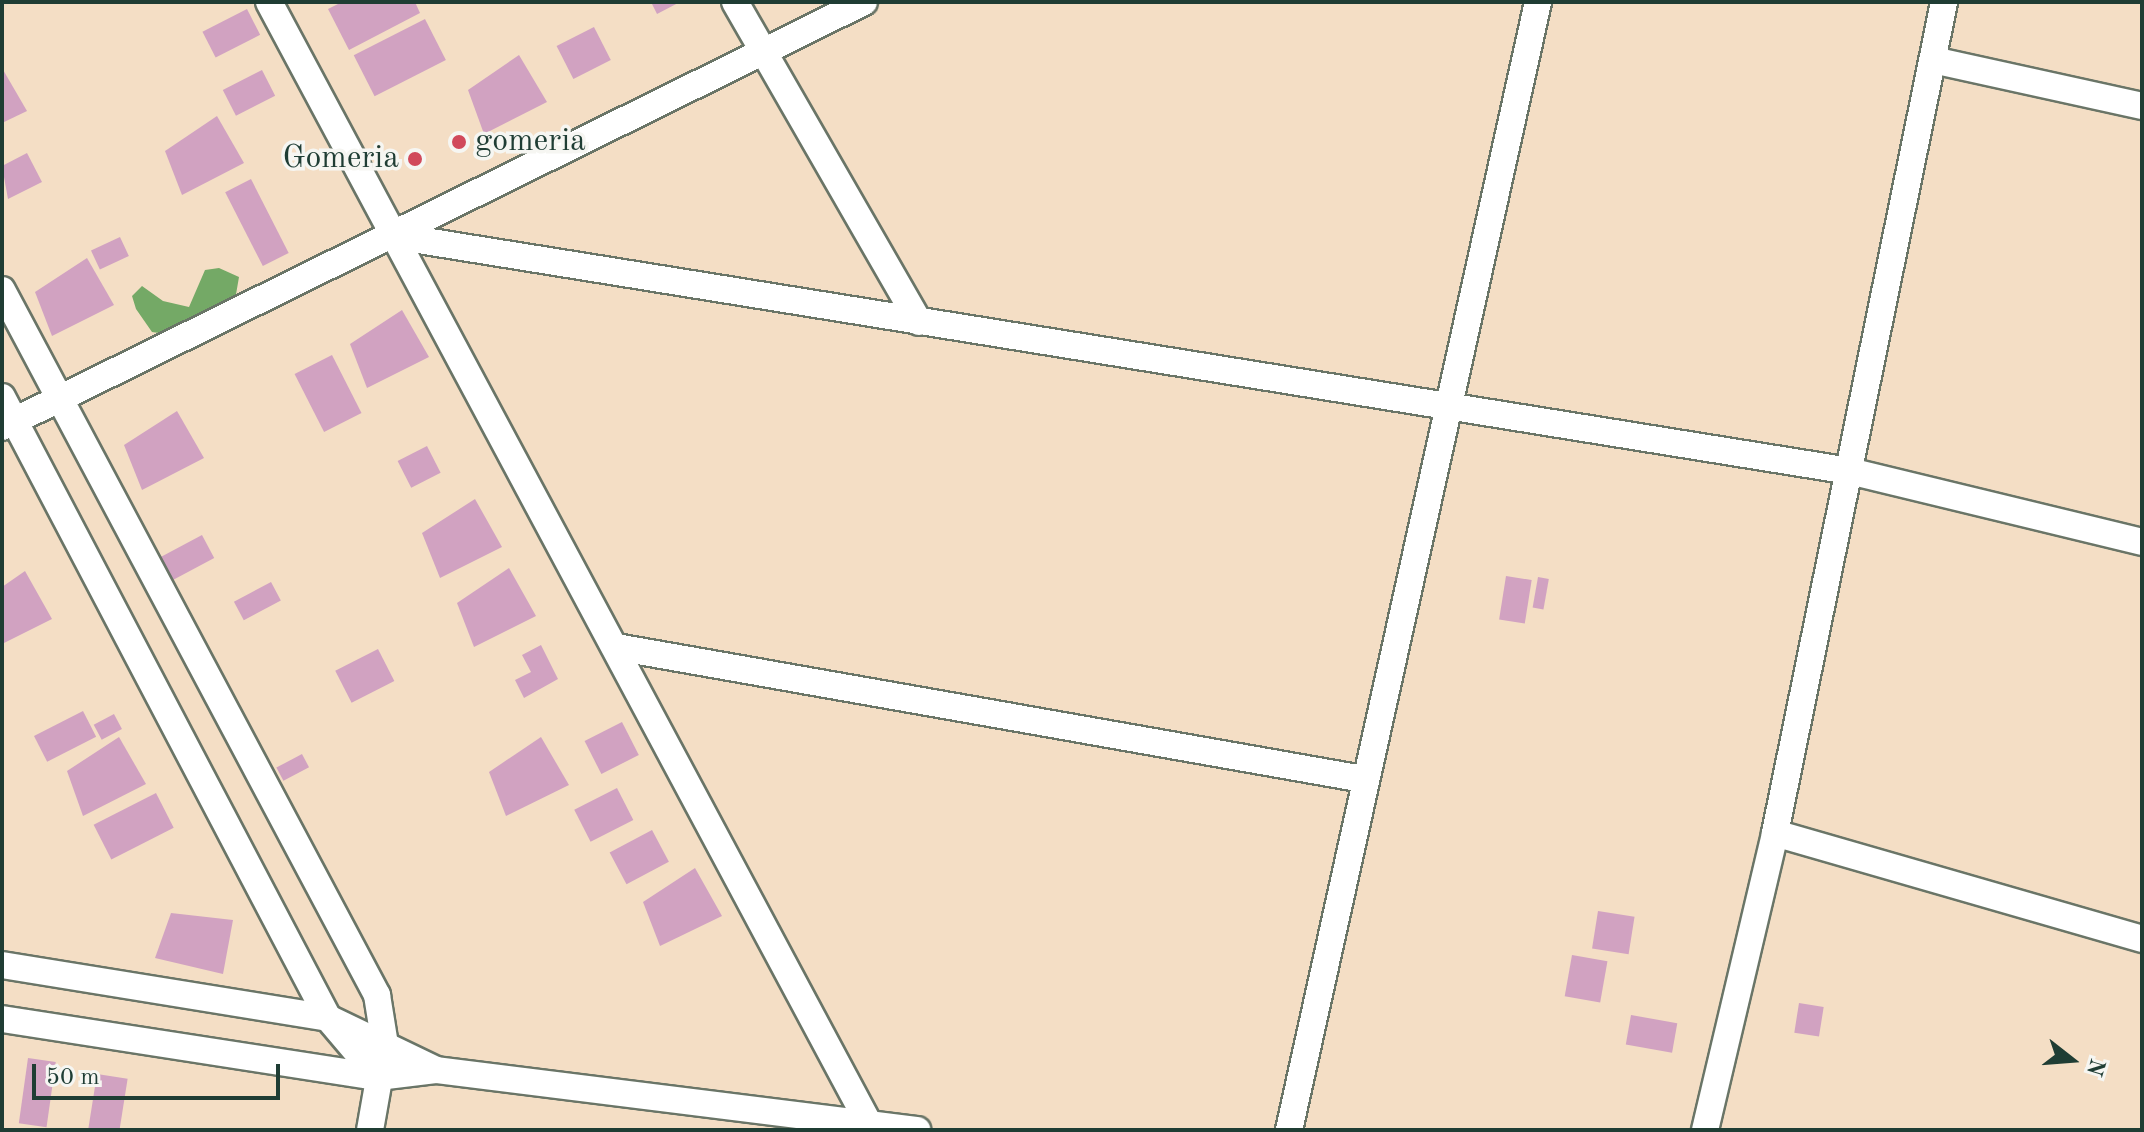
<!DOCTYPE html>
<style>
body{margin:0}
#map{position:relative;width:2144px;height:1132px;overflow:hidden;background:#f4dec5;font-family:"Old Standard TT",serif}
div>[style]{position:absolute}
.forest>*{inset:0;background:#74a966}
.building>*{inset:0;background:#d1a2c1;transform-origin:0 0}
.roads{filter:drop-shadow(2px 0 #6a7567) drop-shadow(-2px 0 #6a7567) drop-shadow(0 2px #6a7567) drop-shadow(0 -2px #6a7567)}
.minor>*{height:26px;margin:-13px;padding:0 13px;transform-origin:13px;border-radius:13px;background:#fff}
.dots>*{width:22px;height:22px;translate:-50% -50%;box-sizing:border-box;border:4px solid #f6f6f2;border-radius:50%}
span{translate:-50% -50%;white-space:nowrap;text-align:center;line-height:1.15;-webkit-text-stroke:7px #f6f6f2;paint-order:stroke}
.poi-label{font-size:32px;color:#1f3d34}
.left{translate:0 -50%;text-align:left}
.right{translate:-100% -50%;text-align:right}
.frame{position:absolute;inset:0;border:4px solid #1f3d34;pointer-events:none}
.north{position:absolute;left:2032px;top:1020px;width:80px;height:80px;-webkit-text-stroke:6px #f6f6f2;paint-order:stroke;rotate:107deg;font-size:22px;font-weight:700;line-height:32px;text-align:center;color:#1f3d34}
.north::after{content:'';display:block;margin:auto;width:28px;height:36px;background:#1f3d34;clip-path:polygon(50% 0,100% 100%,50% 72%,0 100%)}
.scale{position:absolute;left:32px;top:1064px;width:248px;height:36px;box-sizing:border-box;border:4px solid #1f3d34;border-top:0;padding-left:10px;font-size:24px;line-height:28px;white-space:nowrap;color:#1f3d34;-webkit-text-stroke:6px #f6f6f2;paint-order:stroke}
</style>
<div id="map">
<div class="forest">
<div style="clip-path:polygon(219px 268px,239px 277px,234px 306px,166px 334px,152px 332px,136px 309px,132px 296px,142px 286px,163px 301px,189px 307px,205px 270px)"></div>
</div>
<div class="building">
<div style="clip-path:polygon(342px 2px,415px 2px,420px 13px,349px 50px,328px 9px)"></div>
<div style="clip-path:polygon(651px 2px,680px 2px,657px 14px)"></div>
<div style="left:247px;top:9px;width:29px;height:50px;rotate:63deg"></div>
<div style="left:425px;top:19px;width:46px;height:80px;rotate:63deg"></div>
<div style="left:594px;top:27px;width:37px;height:42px;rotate:63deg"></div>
<div style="clip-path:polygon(519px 55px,547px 102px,484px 134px,468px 90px)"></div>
<div style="clip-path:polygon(2px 68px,27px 111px,2px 123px)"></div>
<div style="left:262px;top:70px;width:29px;height:44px;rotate:63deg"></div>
<div style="clip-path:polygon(217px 116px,244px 163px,182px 195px,165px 151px)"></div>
<div style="clip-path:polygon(27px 153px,42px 182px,8px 199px,2px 166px)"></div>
<div style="left:251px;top:179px;width:83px;height:29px;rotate:63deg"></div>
<div style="left:120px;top:237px;width:21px;height:32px;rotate:65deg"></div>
<div style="clip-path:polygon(87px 258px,114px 305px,52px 336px,35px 292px)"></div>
<div style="clip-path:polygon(402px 310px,429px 357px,367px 388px,350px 344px)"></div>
<div style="left:332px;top:355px;width:65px;height:42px;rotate:63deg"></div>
<div style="clip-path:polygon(177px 411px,204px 458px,142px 490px,124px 445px)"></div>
<div style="left:427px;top:446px;width:30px;height:33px;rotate:63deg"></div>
<div style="clip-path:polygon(475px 499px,502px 547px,440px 578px,422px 533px)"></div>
<div style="left:202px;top:535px;width:26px;height:51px;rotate:62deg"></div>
<div style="clip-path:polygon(509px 568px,536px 616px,474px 647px,457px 603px)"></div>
<div style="clip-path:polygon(25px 571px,52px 619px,2px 644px,2px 587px)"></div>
<div style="left:1506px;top:576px;width:26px;height:44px;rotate:9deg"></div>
<div style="left:1538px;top:577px;width:11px;height:31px;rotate:10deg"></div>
<div style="left:271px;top:582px;width:21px;height:42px;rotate:62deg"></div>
<div style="clip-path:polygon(541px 645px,558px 679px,524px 698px,515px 680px,531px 672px,522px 655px)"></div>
<div style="left:378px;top:649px;width:36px;height:48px;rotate:63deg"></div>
<div style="left:83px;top:711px;width:29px;height:55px;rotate:63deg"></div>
<div style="left:114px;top:714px;width:17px;height:23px;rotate:62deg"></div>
<div style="left:622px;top:722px;width:37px;height:42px;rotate:63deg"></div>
<div style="clip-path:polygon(119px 737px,146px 784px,83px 816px,67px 771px)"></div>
<div style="clip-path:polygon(541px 737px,569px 785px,506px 816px,489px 772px)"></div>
<div style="left:302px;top:754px;width:15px;height:29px;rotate:62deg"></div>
<div style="left:617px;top:788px;width:36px;height:48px;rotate:63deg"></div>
<div style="left:156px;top:793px;width:39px;height:70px;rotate:63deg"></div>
<div style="left:652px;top:830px;width:36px;height:48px;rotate:62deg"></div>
<div style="clip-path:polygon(695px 868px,722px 916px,660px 946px,643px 902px)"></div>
<div style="left:1598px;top:911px;width:37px;height:38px;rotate:9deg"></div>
<div style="clip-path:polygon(171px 913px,233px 920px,223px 974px,155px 958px)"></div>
<div style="left:1572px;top:955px;width:36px;height:42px;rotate:10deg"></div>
<div style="left:1799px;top:1003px;width:25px;height:30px;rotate:9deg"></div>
<div style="left:1631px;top:1015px;width:47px;height:30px;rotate:10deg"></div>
<div style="left:28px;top:1058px;width:28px;height:66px;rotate:8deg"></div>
<div style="left:97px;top:1074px;width:31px;height:57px;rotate:9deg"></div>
</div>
<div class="roads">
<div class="minor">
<div style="left:269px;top:2px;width:1272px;rotate:61.86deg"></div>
<div style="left:735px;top:2px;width:369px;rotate:60.1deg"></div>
<div style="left:1933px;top:60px;width:214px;rotate:12.4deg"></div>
<div style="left:394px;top:236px;width:1474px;rotate:9.17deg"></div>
<div style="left:1849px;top:471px;width:301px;rotate:13.6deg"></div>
<div style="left:2px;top:290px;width:799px;rotate:61.99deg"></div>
<div style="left:377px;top:995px;width:51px;rotate:80.9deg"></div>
<div style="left:385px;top:1045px;width:86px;rotate:100deg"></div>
<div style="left:2px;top:397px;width:701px;rotate:62.3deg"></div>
<div style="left:328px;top:1018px;width:77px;rotate:49.7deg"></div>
<div style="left:2px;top:427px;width:961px;rotate:-26.25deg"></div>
<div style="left:616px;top:647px;width:759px;rotate:10.02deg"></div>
<div style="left:1775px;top:833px;width:382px;rotate:16.1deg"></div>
<div style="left:2px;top:965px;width:330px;rotate:9.2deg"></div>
<div style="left:328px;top:1018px;width:120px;rotate:25.7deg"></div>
<div style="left:2px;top:1019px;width:380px;rotate:8.8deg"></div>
<div style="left:378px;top:1077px;width:58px;rotate:-6.9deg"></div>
<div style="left:436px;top:1070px;width:485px;rotate:7.1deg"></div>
<div style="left:1289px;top:1130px;width:1155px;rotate:-77.55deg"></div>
<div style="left:1705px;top:1130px;width:305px;rotate:-76.7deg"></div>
<div style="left:1775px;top:833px;width:848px;rotate:-78.5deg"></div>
</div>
</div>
<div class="dots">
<div style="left:459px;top:142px;background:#d1495b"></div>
<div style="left:415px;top:159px;background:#d1495b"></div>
</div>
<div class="poi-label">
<span class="left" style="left:475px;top:142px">gomeria</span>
<span class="right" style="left:399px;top:159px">Gomeria</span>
</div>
<div class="frame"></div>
<div class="north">N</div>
<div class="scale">50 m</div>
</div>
